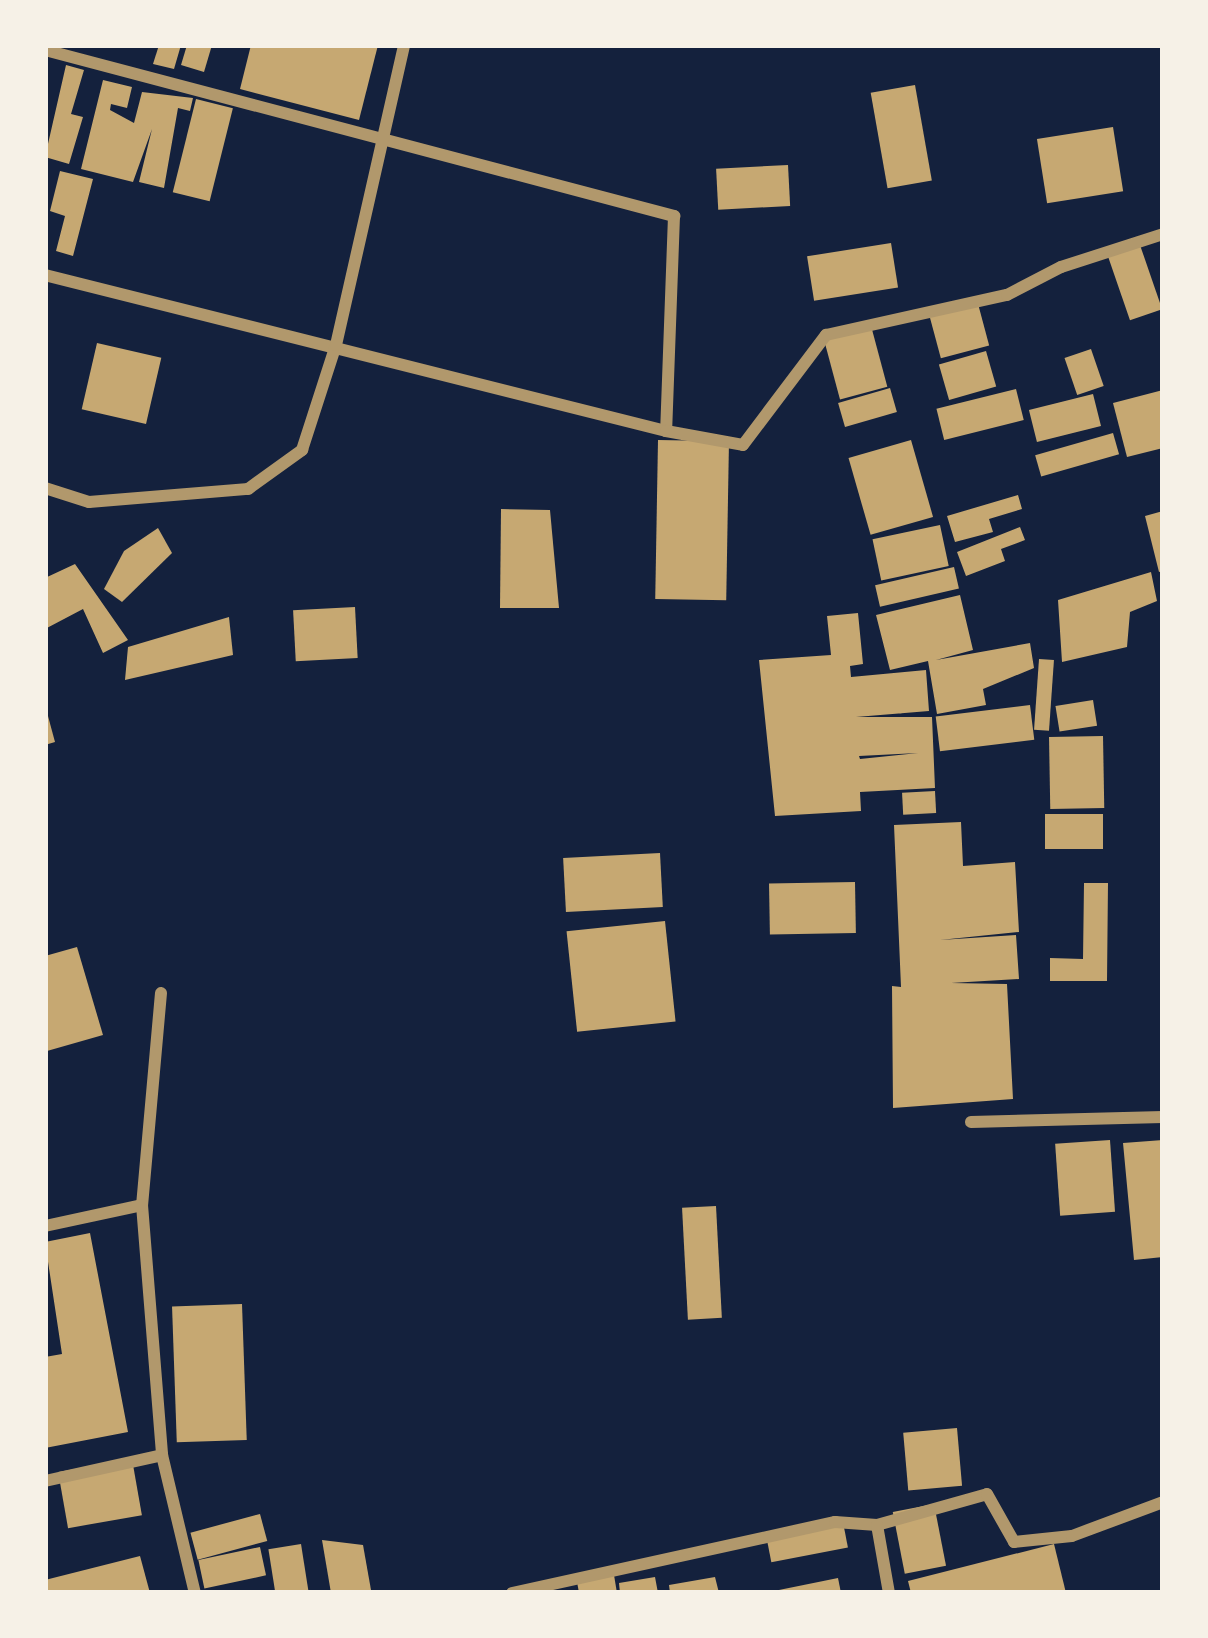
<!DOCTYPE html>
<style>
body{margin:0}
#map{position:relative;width:1208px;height:1638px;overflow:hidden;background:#14213d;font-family:"Source Sans 3",sans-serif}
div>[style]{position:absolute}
.building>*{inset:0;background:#c6a872;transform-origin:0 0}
.minor>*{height:12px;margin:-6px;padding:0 6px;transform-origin:6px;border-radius:6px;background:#b1986c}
span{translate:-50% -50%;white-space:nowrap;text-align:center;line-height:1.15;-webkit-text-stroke:9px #f6f1e7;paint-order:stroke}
.frame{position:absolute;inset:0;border:48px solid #f6f1e7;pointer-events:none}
</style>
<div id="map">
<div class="building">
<div style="clip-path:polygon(159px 45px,181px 45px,174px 69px,153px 64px)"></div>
<div style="clip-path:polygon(187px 45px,212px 45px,204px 72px,181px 65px)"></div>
<div style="clip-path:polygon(251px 45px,378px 45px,359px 120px,240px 89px)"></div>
<div style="clip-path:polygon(66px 65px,84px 70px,71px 114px,83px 117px,69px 164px,45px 157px)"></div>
<div style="clip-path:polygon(103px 80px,132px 87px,127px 108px,111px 104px,110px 110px,134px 123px,142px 92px,193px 98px,190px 111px,178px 108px,164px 188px,139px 182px,152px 129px,133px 182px,81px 169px)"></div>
<div style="left:915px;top:85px;width:97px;height:45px;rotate:80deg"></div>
<div style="left:196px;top:99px;width:38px;height:96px;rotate:14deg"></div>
<div style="left:1113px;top:127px;width:65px;height:77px;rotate:81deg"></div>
<div style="left:788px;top:165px;width:41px;height:72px;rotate:87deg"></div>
<div style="clip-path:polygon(60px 171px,93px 179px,73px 256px,56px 251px,65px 216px,50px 211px)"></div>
<div style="left:891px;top:243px;width:45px;height:85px;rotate:81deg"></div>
<div style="left:1140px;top:245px;width:68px;height:34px;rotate:71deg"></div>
<div style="left:977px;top:300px;width:47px;height:50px;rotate:75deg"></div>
<div style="left:870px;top:322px;width:67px;height:49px;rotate:75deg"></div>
<div style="left:97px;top:343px;width:66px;height:68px;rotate:13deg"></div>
<div style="left:1091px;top:349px;width:39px;height:28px;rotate:71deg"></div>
<div style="left:986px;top:351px;width:37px;height:49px;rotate:74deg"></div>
<div style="left:890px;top:388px;width:25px;height:54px;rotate:74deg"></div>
<div style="left:1016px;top:389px;width:32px;height:82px;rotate:76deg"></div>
<div style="clip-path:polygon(1163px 390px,1163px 448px,1127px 457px,1113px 403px)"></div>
<div style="left:1093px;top:394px;width:33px;height:66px;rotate:76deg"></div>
<div style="left:1113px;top:433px;width:22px;height:81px;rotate:74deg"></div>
<div style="left:658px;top:440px;width:71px;height:159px;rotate:1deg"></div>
<div style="left:911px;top:440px;width:80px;height:65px;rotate:74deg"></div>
<div style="clip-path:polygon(1018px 495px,1022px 509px,989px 519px,993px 532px,955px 542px,947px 516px)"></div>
<div style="clip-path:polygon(501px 509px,550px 510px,559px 608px,500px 608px)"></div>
<div style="clip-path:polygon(1163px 511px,1163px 571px,1159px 572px,1145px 516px)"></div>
<div style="left:940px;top:525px;width:42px;height:69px;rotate:78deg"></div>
<div style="clip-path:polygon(1020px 527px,1025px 540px,1001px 549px,1005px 561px,966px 576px,957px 552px)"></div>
<div style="clip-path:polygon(158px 528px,172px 553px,122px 602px,104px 589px,124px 551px)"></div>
<div style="clip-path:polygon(75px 564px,128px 640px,103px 653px,83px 609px,45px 629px,45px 578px)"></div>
<div style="left:954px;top:567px;width:22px;height:81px;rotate:77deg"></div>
<div style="clip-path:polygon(1151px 572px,1157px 601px,1130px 612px,1127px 647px,1062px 662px,1058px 600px)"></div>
<div style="clip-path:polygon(960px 595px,973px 650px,936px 660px,1030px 643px,1034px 668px,983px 689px,986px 705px,937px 714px,928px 661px,890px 670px,876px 615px)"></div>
<div style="left:355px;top:607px;width:51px;height:62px;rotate:87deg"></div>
<div style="clip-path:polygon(evenodd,858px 613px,863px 664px,850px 666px,851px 677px,926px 670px,929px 711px,856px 717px,932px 717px,935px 788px,860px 792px,861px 811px,775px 816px,759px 660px,831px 655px,827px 616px,858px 613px,918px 753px,860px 759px,859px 756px,918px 753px)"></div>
<div style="clip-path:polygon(229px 617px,233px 655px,125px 680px,128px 647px)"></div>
<div style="left:1039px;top:659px;width:15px;height:71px;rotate:4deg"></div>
<div style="left:1093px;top:700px;width:26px;height:38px;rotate:81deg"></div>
<div style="clip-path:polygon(45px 705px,55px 742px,45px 745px)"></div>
<div style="left:1030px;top:705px;width:35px;height:95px;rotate:83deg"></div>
<div style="left:1103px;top:736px;width:72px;height:54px;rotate:89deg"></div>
<div style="left:935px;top:791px;width:22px;height:33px;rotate:87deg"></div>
<div style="left:1045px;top:814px;width:58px;height:35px"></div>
<div style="clip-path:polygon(961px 822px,963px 866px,1015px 862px,1019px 932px,940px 940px,1016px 935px,1019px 979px,951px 983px,1007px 984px,1013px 1099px,893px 1108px,892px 986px,901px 987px,894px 825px)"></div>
<div style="left:660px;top:853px;width:54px;height:97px;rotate:87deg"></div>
<div style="left:855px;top:882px;width:51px;height:86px;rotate:89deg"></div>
<div style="clip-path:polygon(1084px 883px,1108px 883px,1107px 981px,1050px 981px,1050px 958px,1083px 959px)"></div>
<div style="left:665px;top:921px;width:101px;height:99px;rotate:84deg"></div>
<div style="clip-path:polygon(77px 947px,103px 1035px,47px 1051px,45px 956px)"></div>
<div style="left:1110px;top:1140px;width:72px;height:55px;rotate:86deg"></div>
<div style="clip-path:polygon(1163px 1140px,1163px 1257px,1134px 1260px,1123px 1143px)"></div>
<div style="left:716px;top:1206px;width:112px;height:34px;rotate:87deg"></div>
<div style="clip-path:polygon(90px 1233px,128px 1432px,45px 1448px,45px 1357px,62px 1354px,45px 1242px)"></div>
<div style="left:242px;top:1304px;width:136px;height:70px;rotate:88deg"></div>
<div style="left:957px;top:1428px;width:58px;height:54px;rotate:85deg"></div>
<div style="left:132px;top:1459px;width:57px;height:75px;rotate:80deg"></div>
<div style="left:934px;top:1504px;width:63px;height:42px;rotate:79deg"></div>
<div style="left:260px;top:1514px;width:28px;height:72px;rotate:75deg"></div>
<div style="left:842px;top:1517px;width:31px;height:78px;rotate:79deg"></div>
<div style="clip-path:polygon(322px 1540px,363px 1545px,371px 1590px,331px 1593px)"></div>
<div style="left:301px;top:1544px;width:50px;height:33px;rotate:81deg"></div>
<div style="clip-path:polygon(1054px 1544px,1066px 1593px,911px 1593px,908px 1581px)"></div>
<div style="left:260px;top:1547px;width:29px;height:63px;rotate:78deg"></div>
<div style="clip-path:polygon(140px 1556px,150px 1593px,45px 1593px,45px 1580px)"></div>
<div style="clip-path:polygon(613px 1569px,617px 1593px,579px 1593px,576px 1576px)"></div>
<div style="clip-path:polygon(655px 1577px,658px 1593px,620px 1593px,619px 1583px)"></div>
<div style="clip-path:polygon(715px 1577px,719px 1593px,670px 1593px,669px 1585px)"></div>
<div style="clip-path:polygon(838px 1578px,841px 1593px,774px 1593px,774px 1591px)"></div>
</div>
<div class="minor">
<div style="left:45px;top:50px;width:651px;rotate:14.78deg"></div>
<div style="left:674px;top:216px;width:215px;rotate:92.1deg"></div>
<div style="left:666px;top:431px;width:640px;rotate:-165.9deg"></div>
<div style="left:666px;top:431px;width:78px;rotate:10.3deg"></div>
<div style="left:743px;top:445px;width:138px;rotate:-53deg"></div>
<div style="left:826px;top:335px;width:185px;rotate:-12.5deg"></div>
<div style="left:1007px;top:295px;width:61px;rotate:-27.4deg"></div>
<div style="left:1061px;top:267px;width:107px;rotate:-17.9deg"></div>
<div style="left:45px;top:488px;width:46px;rotate:17.7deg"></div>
<div style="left:89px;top:502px;width:160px;rotate:-4.7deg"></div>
<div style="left:248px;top:489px;width:67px;rotate:-35.8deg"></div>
<div style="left:302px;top:450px;width:110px;rotate:-72.1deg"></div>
<div style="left:336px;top:345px;width:308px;rotate:-77.2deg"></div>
<div style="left:161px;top:993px;width:213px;rotate:95.1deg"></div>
<div style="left:142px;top:1205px;width:251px;rotate:85.4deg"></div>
<div style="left:162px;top:1455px;width:142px;rotate:76.6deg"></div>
<div style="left:971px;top:1122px;width:192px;rotate:-1.5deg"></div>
<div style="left:45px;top:1226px;width:99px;rotate:-12.2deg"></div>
<div style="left:45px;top:1481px;width:120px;rotate:-12.5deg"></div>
<div style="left:877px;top:1525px;width:114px;rotate:-15.7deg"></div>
<div style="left:987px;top:1494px;width:55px;rotate:60.6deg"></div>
<div style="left:1014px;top:1542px;width:58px;rotate:-5.9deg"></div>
<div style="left:1072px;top:1536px;width:97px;rotate:-20.5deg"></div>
<div style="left:512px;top:1593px;width:331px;rotate:-12.4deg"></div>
<div style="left:835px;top:1522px;width:42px;rotate:4.1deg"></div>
<div style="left:877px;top:1525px;width:69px;rotate:80deg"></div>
</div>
<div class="frame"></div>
</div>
